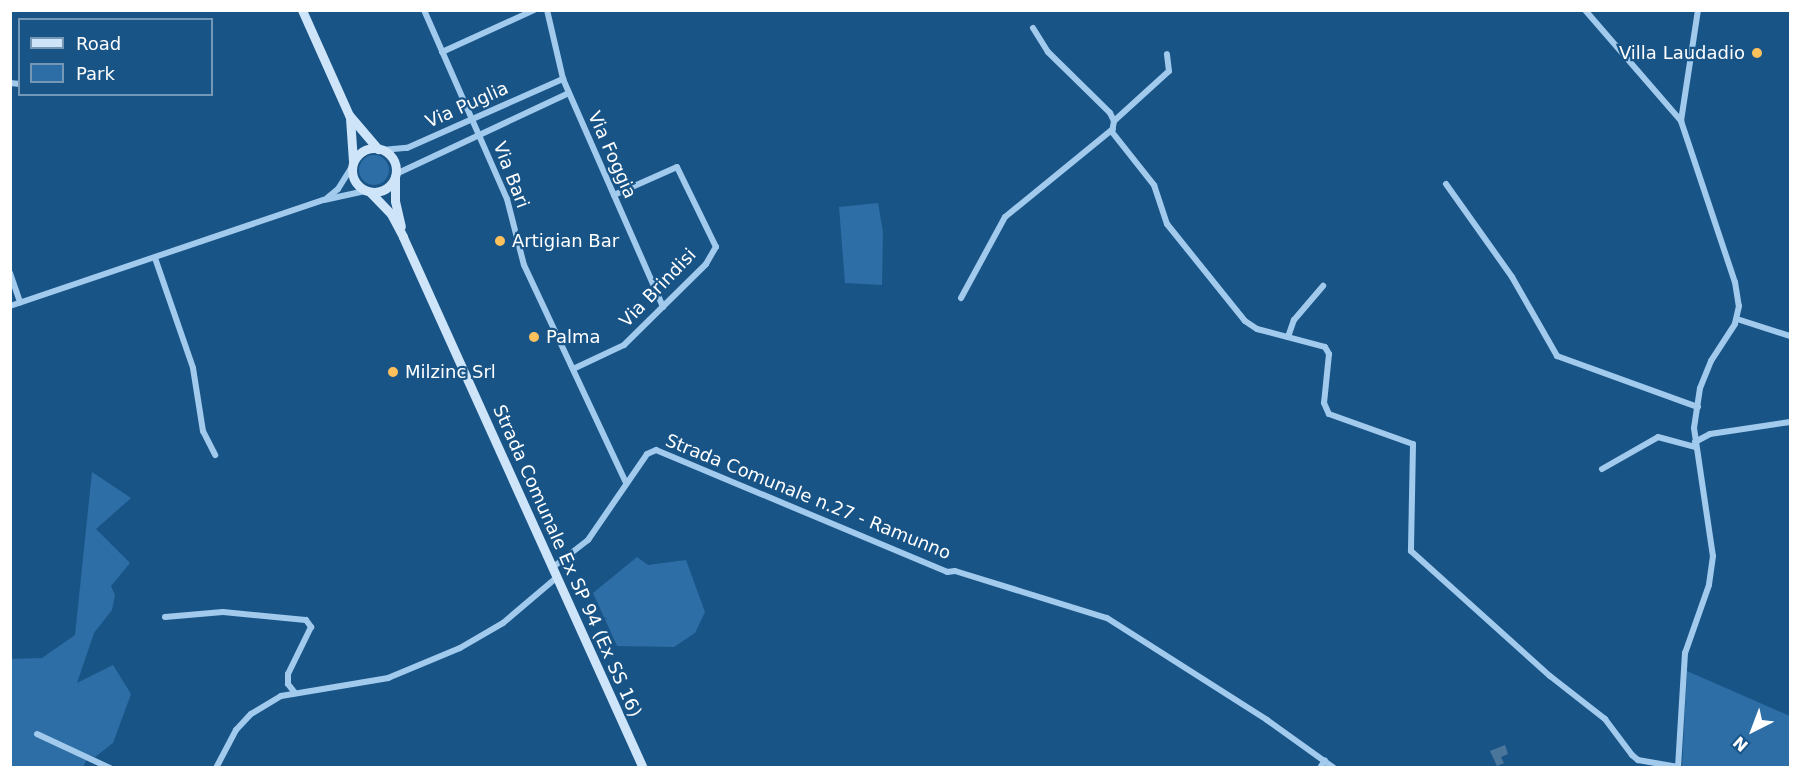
<!DOCTYPE html>
<style>
body{margin:0}
#map{position:relative;width:1801px;height:778px;overflow:hidden;background:#195487;font-family:"DejaVu Sans",sans-serif}
div>[style]{position:absolute}
.green>*{inset:0;background:#2c6ea5}
.round{border-radius:50%}
.water>*{inset:0;background:#4b769c}
.minor>*{height:6px;margin:-3px;padding:0 3px;transform-origin:3px;border-radius:3px;background:#a1caed}
.secondary>*{height:9px;margin:-4.5px;padding:0 4.5px;transform-origin:4.5px;border-radius:4.5px;background:#cde4f9}
.secondary>.ring{margin:-4.5px;padding:0;box-sizing:content-box;background:none;border:9px solid #cde4f9;border-radius:50%}
.dots>*{width:16px;height:16px;translate:-50% -50%;box-sizing:border-box;border:3px solid #195487;border-radius:50%}
span{translate:-50% -50%;white-space:nowrap;text-align:center;line-height:1.15;-webkit-text-stroke:4.5px #195487;paint-order:stroke}
.poi-label{font-size:18px;color:#fff}
.right{translate:-100% -50%;text-align:right}
.left{translate:0 -50%;text-align:left}
.street-label{font-size:18px;color:#fff}
.frame{position:absolute;inset:0;border:12px solid #fff;pointer-events:none}
.legend{position:absolute;left:18px;top:18px;width:195px;height:78px;box-sizing:border-box;background:#195487;border:2px solid #7598b7;margin:0;padding:8px 10px;list-style:none;font-size:18px;color:#fff}
.legend li{display:flex;align-items:center;gap:12px;height:30px}
.legend b{width:30px;border:2px solid #7598b7}
.north{position:absolute;left:1723px;top:700px;width:60px;height:60px;-webkit-text-stroke:4px #195487;paint-order:stroke;rotate:222deg;font-size:16px;font-weight:700;line-height:24px;text-align:center;color:#fff}
.north::after{content:'';display:block;margin:auto;width:21px;height:27px;background:#fff;clip-path:polygon(50% 0,100% 100%,50% 72%,0 100%)}
</style>
<div id="map">
<div class="green">
<div class="round" style="left:359px;top:155px;width:30px;height:30px"></div>
<div style="clip-path:polygon(878px 203px,883px 232px,882px 285px,845px 283px,839px 207px)"></div>
<div style="clip-path:polygon(92px 472px,131px 498px,96px 529px,130px 563px,111px 586px,115px 595px,112px 610px,94px 633px,77px 683px,113px 665px,131px 694px,113px 743px,95px 757px,89px 755px,83px 767px,11px 767px,10px 659px,42px 658px,75px 635px)"></div>
<div style="clip-path:polygon(637px 557px,648px 565px,686px 560px,705px 612px,695px 633px,674px 647px,617px 646px,593px 593px)"></div>
<div style="clip-path:polygon(1687px 671px,1790px 716px,1790px 767px,1682px 768px)"></div>
</div>
<div class="water">
<div style="clip-path:polygon(1505px 745px,1508px 754px,1501px 757px,1504px 763px,1497px 766px,1490px 751px)"></div>
</div>
<div class="minor">
<div style="left:424px;top:10px;width:206px;rotate:66.3deg"></div>
<div style="left:507px;top:199px;width:68px;rotate:75.6deg"></div>
<div style="left:524px;top:265px;width:241px;rotate:64.9deg"></div>
<div style="left:547px;top:10px;width:71px;rotate:76.9deg"></div>
<div style="left:563px;top:79px;width:249px;rotate:66.3deg"></div>
<div style="left:1585px;top:10px;width:147px;rotate:49.1deg"></div>
<div style="left:1681px;top:121px;width:170px;rotate:71.5deg"></div>
<div style="left:1735px;top:282px;width:24px;rotate:81deg"></div>
<div style="left:1739px;top:306px;width:18px;rotate:103deg"></div>
<div style="left:1735px;top:324px;width:44px;rotate:123deg"></div>
<div style="left:1711px;top:361px;width:29px;rotate:112deg"></div>
<div style="left:1700px;top:388px;width:40px;rotate:98.5deg"></div>
<div style="left:1694px;top:428px;width:129px;rotate:81.6deg"></div>
<div style="left:1713px;top:556px;width:29px;rotate:98deg"></div>
<div style="left:1709px;top:585px;width:72px;rotate:109.4deg"></div>
<div style="left:1685px;top:653px;width:115px;rotate:93.5deg"></div>
<div style="left:1033px;top:28px;width:28px;rotate:58deg"></div>
<div style="left:1048px;top:52px;width:87px;rotate:44.5deg"></div>
<div style="left:1110px;top:113px;width:9px;rotate:63deg"></div>
<div style="left:1114px;top:121px;width:11px;rotate:100deg"></div>
<div style="left:1112px;top:132px;width:68px;rotate:51.6deg"></div>
<div style="left:1154px;top:185px;width:41px;rotate:71.6deg"></div>
<div style="left:1167px;top:224px;width:124px;rotate:51.2deg"></div>
<div style="left:1245px;top:321px;width:14px;rotate:34deg"></div>
<div style="left:1257px;top:329px;width:70px;rotate:14.8deg"></div>
<div style="left:1325px;top:347px;width:8px;rotate:60deg"></div>
<div style="left:1329px;top:354px;width:49px;rotate:95.8deg"></div>
<div style="left:1324px;top:403px;width:12px;rotate:66deg"></div>
<div style="left:1329px;top:414px;width:89px;rotate:19.7deg"></div>
<div style="left:1413px;top:444px;width:107px;rotate:91.1deg"></div>
<div style="left:1411px;top:551px;width:187px;rotate:42deg"></div>
<div style="left:1550px;top:676px;width:70px;rotate:38deg"></div>
<div style="left:1605px;top:719px;width:45px;rotate:53.1deg"></div>
<div style="left:1632px;top:755px;width:8px;rotate:40deg"></div>
<div style="left:1638px;top:760px;width:41px;rotate:9.9deg"></div>
<div style="left:442px;top:52px;width:101px;rotate:-24.5deg"></div>
<div style="left:10px;top:83px;width:10px;rotate:6deg"></div>
<div style="left:1114px;top:121px;width:74px;rotate:-42.3deg"></div>
<div style="left:1169px;top:71px;width:17px;rotate:-97deg"></div>
<div style="left:1681px;top:121px;width:112px;rotate:-81.3deg"></div>
<div style="left:382px;top:150px;width:25px;rotate:-5deg"></div>
<div style="left:407px;top:148px;width:171px;rotate:-23.9deg"></div>
<div style="left:396px;top:174px;width:191px;rotate:-25.1deg"></div>
<div style="left:1446px;top:184px;width:114px;rotate:54.6deg"></div>
<div style="left:1512px;top:277px;width:91px;rotate:60.3deg"></div>
<div style="left:1557px;top:356px;width:150px;rotate:19.9deg"></div>
<div style="left:327px;top:198px;width:14px;rotate:-39deg"></div>
<div style="left:338px;top:189px;width:28px;rotate:-58deg"></div>
<div style="left:155px;top:258px;width:116px;rotate:70.9deg"></div>
<div style="left:193px;top:368px;width:64px;rotate:81deg"></div>
<div style="left:203px;top:431px;width:27px;rotate:63deg"></div>
<div style="left:10px;top:273px;width:31px;rotate:71deg"></div>
<div style="left:961px;top:298px;width:92px;rotate:-61.5deg"></div>
<div style="left:1005px;top:217px;width:139px;rotate:-39.2deg"></div>
<div style="left:10px;top:306px;width:331px;rotate:-18.7deg"></div>
<div style="left:324px;top:200px;width:42px;rotate:-12.4deg"></div>
<div style="left:1737px;top:319px;width:56px;rotate:17.8deg"></div>
<div style="left:1288px;top:337px;width:18px;rotate:-71deg"></div>
<div style="left:1294px;top:320px;width:45px;rotate:-49.5deg"></div>
<div style="left:573px;top:369px;width:56px;rotate:-25.2deg"></div>
<div style="left:624px;top:345px;width:115px;rotate:-44.6deg"></div>
<div style="left:706px;top:264px;width:20px;rotate:-60deg"></div>
<div style="left:716px;top:247px;width:89px;rotate:-116deg"></div>
<div style="left:677px;top:167px;width:69px;rotate:156deg"></div>
<div style="left:1695px;top:442px;width:17px;rotate:-28deg"></div>
<div style="left:1710px;top:434px;width:81px;rotate:-8.5deg"></div>
<div style="left:1602px;top:469px;width:64px;rotate:-29.7deg"></div>
<div style="left:1658px;top:437px;width:39px;rotate:15deg"></div>
<div style="left:552px;top:568px;width:46px;rotate:-37.9deg"></div>
<div style="left:588px;top:540px;width:104px;rotate:-55.5deg"></div>
<div style="left:647px;top:454px;width:10px;rotate:-24deg"></div>
<div style="left:656px;top:450px;width:316px;rotate:22.7deg"></div>
<div style="left:947px;top:572px;width:8px;rotate:-7deg"></div>
<div style="left:955px;top:571px;width:159px;rotate:17.2deg"></div>
<div style="left:1107px;top:618px;width:190px;rotate:32.5deg"></div>
<div style="left:1267px;top:720px;width:82px;rotate:35.6deg"></div>
<div style="left:165px;top:617px;width:58px;rotate:-4.9deg"></div>
<div style="left:223px;top:612px;width:83px;rotate:5.5deg"></div>
<div style="left:306px;top:620px;width:9px;rotate:54deg"></div>
<div style="left:311px;top:627px;width:52px;rotate:116.1deg"></div>
<div style="left:288px;top:674px;width:10px;rotate:90deg"></div>
<div style="left:288px;top:684px;width:11px;rotate:52deg"></div>
<div style="left:37px;top:734px;width:81px;rotate:25deg"></div>
<div style="left:216px;top:768px;width:43px;rotate:-62.2deg"></div>
<div style="left:236px;top:730px;width:22px;rotate:-47deg"></div>
<div style="left:251px;top:714px;width:35px;rotate:-31deg"></div>
<div style="left:281px;top:696px;width:109px;rotate:-9.5deg"></div>
<div style="left:388px;top:678px;width:78px;rotate:-22.6deg"></div>
<div style="left:460px;top:648px;width:50px;rotate:-30.2deg"></div>
<div style="left:503px;top:623px;width:70px;rotate:-40.3deg"></div>
<div style="left:1320px;top:768px;width:9px;rotate:-58deg"></div>
</div>
<div class="secondary">
<div style="left:302px;top:10px;width:115px;rotate:65.9deg"></div>
<div style="left:349px;top:115px;width:45px;rotate:49.5deg"></div>
<div style="left:350px;top:118px;width:43px;rotate:86deg"></div>
<div class="ring" style="left:352px;top:148px;width:35px;height:35px"></div>
<div style="left:395px;top:177px;width:24px;rotate:90deg"></div>
<div style="left:395px;top:201px;width:26px;rotate:77deg"></div>
<div style="left:370px;top:192px;width:30px;rotate:46deg"></div>
<div style="left:391px;top:214px;width:26px;rotate:62deg"></div>
<div style="left:403px;top:237px;width:583px;rotate:65.68deg"></div>
</div>
<div class="dots">
<div style="left:1757px;top:53px;background:#ffc15c"></div>
<div style="left:500px;top:241px;background:#ffc15c"></div>
<div style="left:534px;top:337px;background:#ffc15c"></div>
<div style="left:393px;top:372px;background:#ffc15c"></div>
</div>
<div class="poi-label">
<span class="right" style="left:1745px;top:53px">Villa Laudadio</span>
<span class="left" style="left:512px;top:241px">Artigian Bar</span>
<span class="left" style="left:546px;top:337px">Palma</span>
<span class="left" style="left:405px;top:372px">Milzinc Srl</span>
</div>
<div class="street-label">
<span style="left:467px;top:105px;rotate:-24deg">Via Puglia</span>
<span style="left:612px;top:155px;rotate:66deg">Via Foggia</span>
<span style="left:511px;top:175px;rotate:69deg">Via Bari</span>
<span style="left:658px;top:288px;rotate:-46deg">Via Brindisi</span>
<span style="left:808px;top:497px;rotate:22deg">Strada Comunale n.27 - Ramunno</span>
<span style="left:567px;top:561px;rotate:66deg">Strada Comunale Ex SP 94 (Ex SS 16)</span>
</div>
<div class="frame"></div>
<ul class="legend">
<li><b style="height:8px;background:#cde4f9"></b>Road</li>
<li><b style="height:16px;background:#2c6ea5"></b>Park</li>
</ul>
<div class="north">N</div>
</div>
